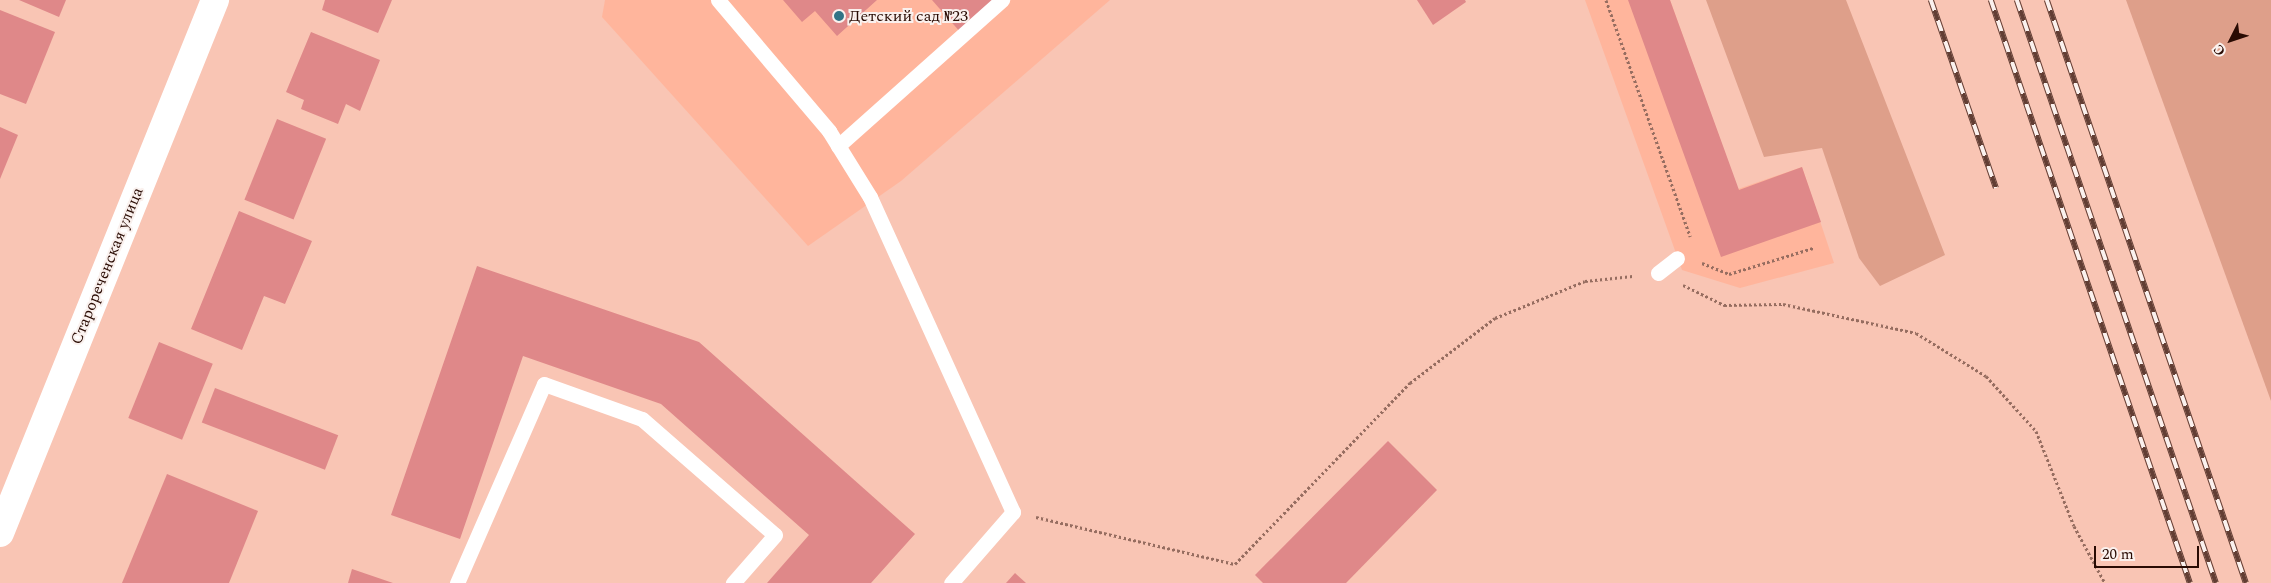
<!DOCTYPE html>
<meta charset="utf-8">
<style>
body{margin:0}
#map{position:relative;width:2271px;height:583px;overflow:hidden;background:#f9c5b4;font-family:Spectral,serif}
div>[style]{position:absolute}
.built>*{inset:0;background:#ffb59c}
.green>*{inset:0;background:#de9f8a}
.building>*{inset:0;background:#df8889;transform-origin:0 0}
.path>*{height:3px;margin-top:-1.5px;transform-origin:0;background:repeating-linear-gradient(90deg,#966d60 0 2.5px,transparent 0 5px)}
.service>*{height:15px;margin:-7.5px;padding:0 7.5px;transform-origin:7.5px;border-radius:7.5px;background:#fff}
.tertiary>*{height:28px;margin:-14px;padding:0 14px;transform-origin:14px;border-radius:14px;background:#fff}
.rail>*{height:5.5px;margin-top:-2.75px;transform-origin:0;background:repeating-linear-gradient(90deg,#faf1ee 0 11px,#623e34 0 22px);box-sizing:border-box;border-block:1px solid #623e34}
.dots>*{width:14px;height:14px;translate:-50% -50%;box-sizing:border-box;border:2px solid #faf1ee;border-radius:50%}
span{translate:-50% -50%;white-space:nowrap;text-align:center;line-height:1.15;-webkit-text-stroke:4px #faf1ee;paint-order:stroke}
.poi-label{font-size:16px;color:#290b03}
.left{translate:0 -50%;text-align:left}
.street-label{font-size:16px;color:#290b03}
.north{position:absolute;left:2206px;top:15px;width:50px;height:50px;-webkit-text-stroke:4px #faf1ee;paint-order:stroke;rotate:229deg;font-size:14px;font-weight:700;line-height:20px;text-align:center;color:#290b03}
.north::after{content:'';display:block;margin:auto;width:18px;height:22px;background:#290b03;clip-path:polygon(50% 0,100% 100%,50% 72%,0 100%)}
.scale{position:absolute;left:2094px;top:546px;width:105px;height:22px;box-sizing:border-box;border:2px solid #290b03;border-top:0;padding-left:6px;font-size:15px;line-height:18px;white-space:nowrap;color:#290b03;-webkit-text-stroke:4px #faf1ee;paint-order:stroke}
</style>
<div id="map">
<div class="built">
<div style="clip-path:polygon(605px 0,1110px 0,901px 181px,808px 246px,602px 17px)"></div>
<div style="clip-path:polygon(1585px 0,1670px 0,1738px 189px,1802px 167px,1834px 263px,1740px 288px,1682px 270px)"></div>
</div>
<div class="green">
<div style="clip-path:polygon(1706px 0,1846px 0,1945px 255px,1880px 286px,1859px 258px,1822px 148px,1764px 157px)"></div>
<div style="clip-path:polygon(2126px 0,2271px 0,2271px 401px)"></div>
</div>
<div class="building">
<div style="clip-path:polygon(19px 0,66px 0,59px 17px)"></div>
<div style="clip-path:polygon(325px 0,392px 0,378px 33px,322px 10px)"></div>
<div style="clip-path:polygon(783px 0,877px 0,837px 36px,815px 11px,802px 22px)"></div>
<div style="clip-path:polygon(932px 0,998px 0,961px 33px)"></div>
<div style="clip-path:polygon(1417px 0,1465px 0,1466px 2px,1433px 25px)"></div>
<div style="clip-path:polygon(1628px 0,1670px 0,1739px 190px,1802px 167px,1821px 222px,1721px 257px)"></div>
<div style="clip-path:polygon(0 10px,55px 32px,26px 104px,0 94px)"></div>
<div style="clip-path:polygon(311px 32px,380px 60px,360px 111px,346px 104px,338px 124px,301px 109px,304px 100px,286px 92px)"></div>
<div style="left:277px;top:119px;width:53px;height:87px;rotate:22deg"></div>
<div style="clip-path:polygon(0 127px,18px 135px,0 179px)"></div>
<div style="clip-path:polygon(239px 211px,312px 241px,285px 304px,264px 296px,242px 350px,191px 329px)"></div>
<div style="clip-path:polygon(477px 266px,699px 342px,915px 534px,871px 583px,767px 583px,809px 535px,661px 404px,523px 356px,460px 539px,391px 515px)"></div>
<div style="left:159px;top:342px;width:58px;height:82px;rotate:22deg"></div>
<div style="left:215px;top:388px;width:132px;height:37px;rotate:21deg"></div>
<div style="clip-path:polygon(1388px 441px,1437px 490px,1346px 583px,1263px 583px,1255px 575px)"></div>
<div style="clip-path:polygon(167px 474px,258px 511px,229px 583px,122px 583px)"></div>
<div style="clip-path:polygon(352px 569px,393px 583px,348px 583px)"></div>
<div style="clip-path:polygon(1015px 573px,1026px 583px,1006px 583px)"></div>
</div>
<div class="path">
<div style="left:1606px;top:0;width:251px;rotate:70.4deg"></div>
<div style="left:1702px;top:263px;width:29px;rotate:22deg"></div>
<div style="left:1729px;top:274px;width:88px;rotate:-17.2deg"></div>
<div style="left:1683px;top:285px;width:46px;rotate:26deg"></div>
<div style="left:1724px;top:305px;width:59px;rotate:-1deg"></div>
<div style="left:1783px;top:304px;width:136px;rotate:12.3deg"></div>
<div style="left:1916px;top:333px;width:82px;rotate:31.6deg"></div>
<div style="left:1986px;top:376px;width:74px;rotate:47.7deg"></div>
<div style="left:2036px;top:431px;width:102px;rotate:68.2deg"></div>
<div style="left:2074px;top:526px;width:65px;rotate:61.5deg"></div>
<div style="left:1036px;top:517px;width:204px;rotate:13.3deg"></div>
<div style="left:1235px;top:564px;width:252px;rotate:-46deg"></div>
<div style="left:1410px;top:383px;width:107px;rotate:-37.4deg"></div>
<div style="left:1495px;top:318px;width:97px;rotate:-22.3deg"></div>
<div style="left:1585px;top:281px;width:48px;rotate:-5.9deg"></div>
</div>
<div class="service">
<div style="left:718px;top:0;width:172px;rotate:49.7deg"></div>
<div style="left:829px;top:131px;width:78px;rotate:58.2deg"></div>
<div style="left:870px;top:197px;width:346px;rotate:65.6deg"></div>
<div style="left:1013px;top:512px;width:94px;rotate:131.1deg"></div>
<div style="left:838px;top:146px;width:220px;rotate:-41.7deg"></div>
<div style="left:1658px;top:273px;width:24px;rotate:-38deg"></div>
<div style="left:457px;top:583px;width:217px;rotate:-66.4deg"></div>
<div style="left:544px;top:384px;width:104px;rotate:19.7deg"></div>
<div style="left:642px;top:419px;width:176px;rotate:41.1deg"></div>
<div style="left:775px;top:535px;width:64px;rotate:131.2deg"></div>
</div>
<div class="tertiary">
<div style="left:0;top:533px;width:575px;rotate:-68.03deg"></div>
</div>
<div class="rail">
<div style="left:1931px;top:0;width:199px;rotate:70.9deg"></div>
<div style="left:1991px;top:0;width:616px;rotate:71.15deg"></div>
<div style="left:2017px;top:0;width:616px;rotate:71.15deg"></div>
<div style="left:2047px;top:0;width:616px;rotate:71.15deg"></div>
</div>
<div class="dots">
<div style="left:839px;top:16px;background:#327386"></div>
</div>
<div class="poi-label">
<span class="left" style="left:849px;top:16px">Детский сад №23</span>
</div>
<div class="street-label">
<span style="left:107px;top:266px;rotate:-68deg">Старореченская улица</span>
</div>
<div class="north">С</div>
<div class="scale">20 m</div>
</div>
